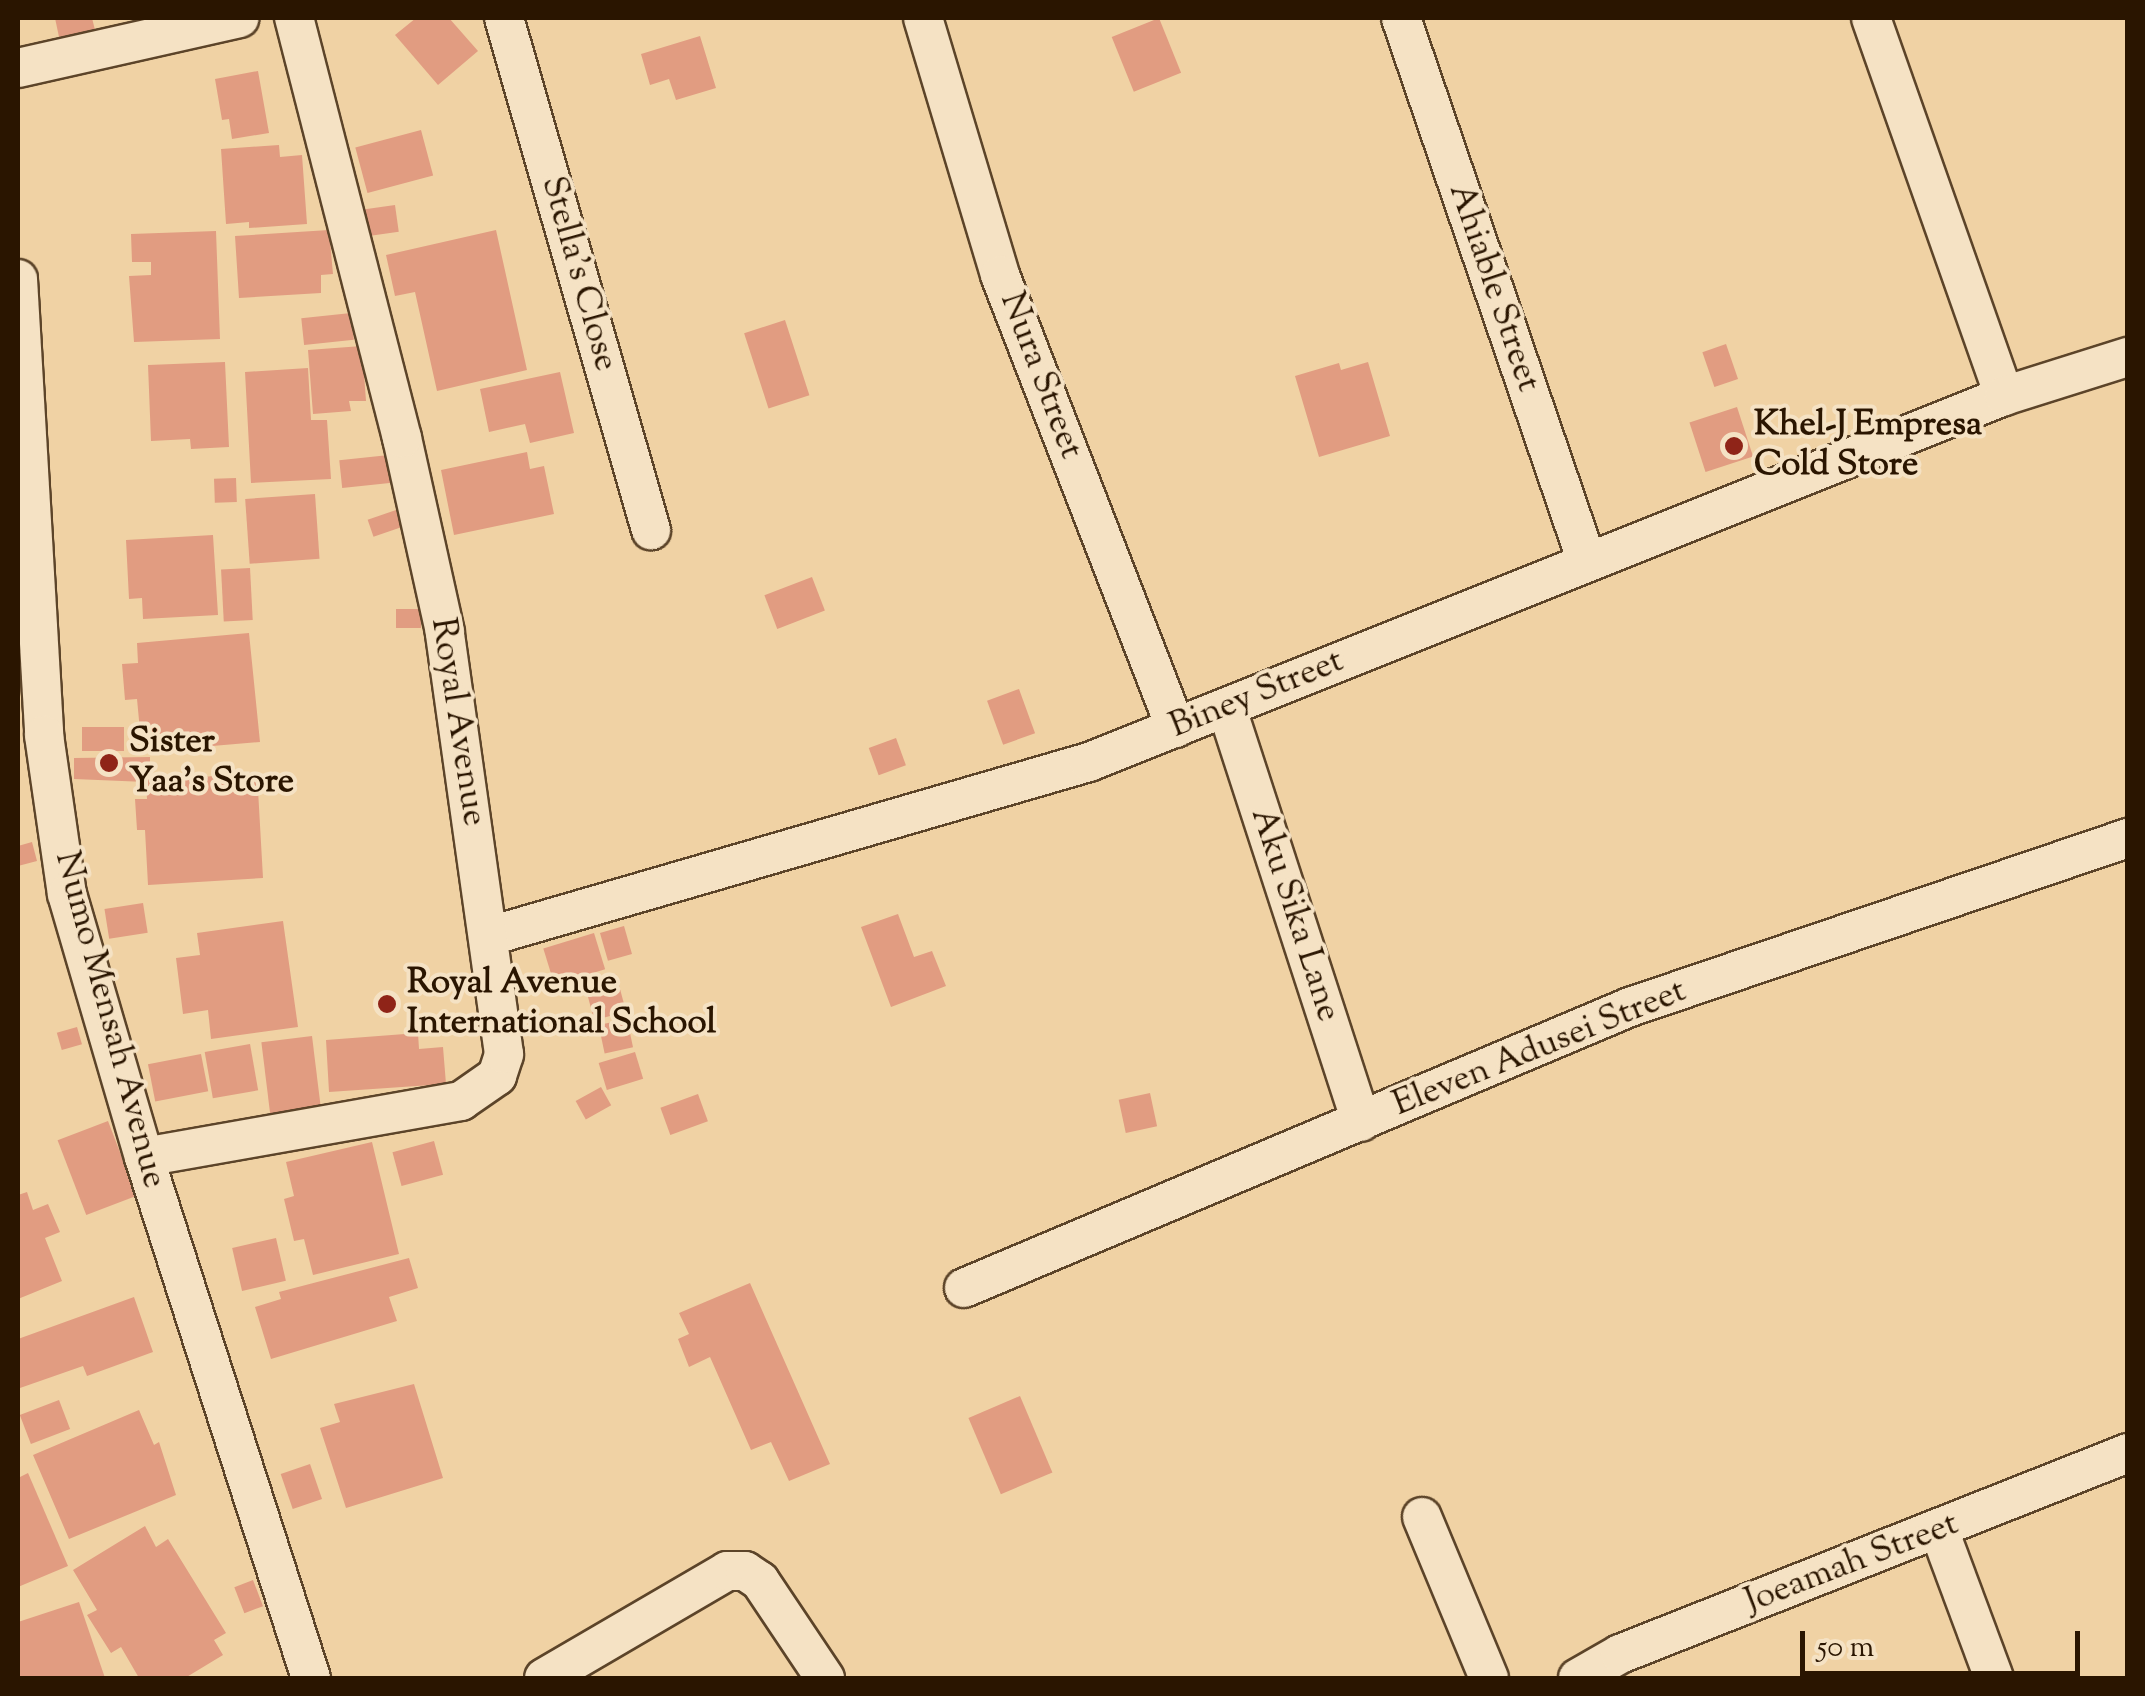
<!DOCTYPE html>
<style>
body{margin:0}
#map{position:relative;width:2145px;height:1696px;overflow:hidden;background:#f0d2a4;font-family:"Sorts Mill Goudy",serif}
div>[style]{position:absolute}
.building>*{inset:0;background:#e19c81;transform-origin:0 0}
.roads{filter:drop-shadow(2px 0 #5c4429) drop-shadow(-2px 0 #5c4429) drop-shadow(0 2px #5c4429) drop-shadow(0 -2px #5c4429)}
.street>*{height:38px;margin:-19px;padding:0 19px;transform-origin:19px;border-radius:19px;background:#f5e2c4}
.dots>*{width:28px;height:28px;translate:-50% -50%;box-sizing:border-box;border:5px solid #f5e2c4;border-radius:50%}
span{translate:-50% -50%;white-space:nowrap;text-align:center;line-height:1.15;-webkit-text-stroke:8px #f5e2c4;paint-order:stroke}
.street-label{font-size:35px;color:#2a1500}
.poi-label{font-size:35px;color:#2a1500;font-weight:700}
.left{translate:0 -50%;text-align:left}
.frame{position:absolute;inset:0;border:20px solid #2a1500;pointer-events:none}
.scale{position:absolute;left:1800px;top:1631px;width:280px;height:45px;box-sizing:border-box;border:5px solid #2a1500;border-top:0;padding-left:12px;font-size:30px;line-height:35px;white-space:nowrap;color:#2a1500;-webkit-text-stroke:8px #f5e2c4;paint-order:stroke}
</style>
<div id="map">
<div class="building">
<div style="clip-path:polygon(55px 18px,92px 18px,95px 30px,59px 37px)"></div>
<div style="clip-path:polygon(416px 18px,449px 18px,478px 51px,438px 85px,395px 35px)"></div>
<div style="left:1159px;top:18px;width:59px;height:51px;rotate:68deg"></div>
<div style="clip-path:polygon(700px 36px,716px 88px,676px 100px,669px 79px,650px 85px,641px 54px)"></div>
<div style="clip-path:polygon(258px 71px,269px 133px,232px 139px,229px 119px,222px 120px,215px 79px)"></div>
<div style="left:421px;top:130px;width:47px;height:68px;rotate:75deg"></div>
<div style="clip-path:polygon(279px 145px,280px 157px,302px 155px,307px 224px,249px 228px,249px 222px,226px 224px,221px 149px)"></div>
<div style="left:395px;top:205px;width:27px;height:32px;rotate:82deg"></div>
<div style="clip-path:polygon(329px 230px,333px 274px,321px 275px,321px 293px,239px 298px,235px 236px)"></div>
<div style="clip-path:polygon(496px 230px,527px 370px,437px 391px,415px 292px,395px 296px,386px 255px)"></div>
<div style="clip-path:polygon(216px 231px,220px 339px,134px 342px,129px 276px,151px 275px,151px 262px,132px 262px,131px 234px)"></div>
<div style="left:351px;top:313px;width:27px;height:50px;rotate:84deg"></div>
<div style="left:785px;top:320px;width:79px;height:43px;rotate:72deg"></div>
<div style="left:1726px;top:344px;width:37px;height:25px;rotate:71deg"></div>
<div style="clip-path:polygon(362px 346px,366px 401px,349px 401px,351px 411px,313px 414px,308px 350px)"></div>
<div style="clip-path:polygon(225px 362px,229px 447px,191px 449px,190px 439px,151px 441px,148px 365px)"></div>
<div style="clip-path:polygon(1368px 362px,1390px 436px,1319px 457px,1295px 376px,1339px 363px,1341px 370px)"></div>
<div style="clip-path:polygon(308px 368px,311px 420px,327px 420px,331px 479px,251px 483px,245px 372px)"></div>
<div style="clip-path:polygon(560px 372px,574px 433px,530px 443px,525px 424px,489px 432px,480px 389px)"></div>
<div style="left:1737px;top:407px;width:52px;height:50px;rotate:72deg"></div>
<div style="clip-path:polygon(527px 452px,530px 469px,544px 466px,554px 514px,454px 535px,441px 470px)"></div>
<div style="left:389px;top:455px;width:28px;height:50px;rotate:84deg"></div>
<div style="left:236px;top:478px;width:24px;height:22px;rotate:88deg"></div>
<div style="left:315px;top:494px;width:65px;height:70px;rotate:86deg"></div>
<div style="left:396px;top:510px;width:18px;height:30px;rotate:71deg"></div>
<div style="clip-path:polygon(213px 535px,218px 615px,143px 619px,142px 598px,129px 599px,126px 540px)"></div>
<div style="left:250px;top:568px;width:52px;height:29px;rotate:87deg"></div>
<div style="left:812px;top:577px;width:36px;height:51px;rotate:69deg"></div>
<div style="left:396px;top:609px;width:25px;height:19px"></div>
<div style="clip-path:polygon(249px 633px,260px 742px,142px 752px,137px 699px,125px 700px,122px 664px,138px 663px,137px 643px)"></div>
<div style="left:1019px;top:689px;width:47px;height:34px;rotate:70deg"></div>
<div style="left:124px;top:727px;width:24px;height:42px;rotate:90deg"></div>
<div style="left:896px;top:738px;width:29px;height:29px;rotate:70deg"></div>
<div style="clip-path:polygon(150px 757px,150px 782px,257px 772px,263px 878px,148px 885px,145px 830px,137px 830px,135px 799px,147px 799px,146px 782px,74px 779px,74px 758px)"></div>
<div style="clip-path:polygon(32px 842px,37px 861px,18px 866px,18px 846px)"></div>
<div style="left:143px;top:903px;width:30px;height:39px;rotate:81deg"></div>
<div style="clip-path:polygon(898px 914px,914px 957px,932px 951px,946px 986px,891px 1007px,861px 927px)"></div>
<div style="clip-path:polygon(283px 921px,298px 1027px,211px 1039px,208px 1010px,183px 1014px,176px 958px,200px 955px,197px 933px)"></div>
<div style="left:624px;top:926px;width:29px;height:25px;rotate:74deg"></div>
<div style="left:594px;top:933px;width:38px;height:53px;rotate:73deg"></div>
<div style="left:616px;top:974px;width:39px;height:33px;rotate:75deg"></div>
<div style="left:627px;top:1019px;width:29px;height:29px;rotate:78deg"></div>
<div style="left:77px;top:1027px;width:18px;height:21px;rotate:74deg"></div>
<div style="clip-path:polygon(418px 1033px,419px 1049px,443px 1047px,446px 1084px,329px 1092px,326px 1040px)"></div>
<div style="left:312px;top:1036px;width:74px;height:51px;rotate:83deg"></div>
<div style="left:250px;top:1044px;width:47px;height:46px;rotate:80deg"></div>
<div style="left:635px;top:1052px;width:28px;height:38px;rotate:73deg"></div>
<div style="left:201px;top:1054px;width:38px;height:54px;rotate:79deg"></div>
<div style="left:601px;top:1087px;width:21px;height:29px;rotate:61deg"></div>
<div style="left:1150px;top:1093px;width:34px;height:32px;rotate:78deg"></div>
<div style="left:698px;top:1094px;width:29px;height:40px;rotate:70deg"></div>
<div style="left:108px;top:1121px;width:80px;height:54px;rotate:69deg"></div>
<div style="left:434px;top:1141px;width:35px;height:43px;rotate:75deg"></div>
<div style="clip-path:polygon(372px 1142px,399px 1254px,313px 1275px,304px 1239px,294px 1241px,284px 1199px,294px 1196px,286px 1162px)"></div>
<div style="clip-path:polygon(27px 1192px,33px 1210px,48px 1204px,60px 1232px,45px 1238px,62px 1281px,18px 1299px,18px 1195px)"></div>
<div style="left:276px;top:1238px;width:44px;height:45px;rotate:77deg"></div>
<div style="clip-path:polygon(409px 1258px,418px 1288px,389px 1297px,397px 1321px,271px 1359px,255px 1307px,281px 1299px,279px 1292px)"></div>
<div style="clip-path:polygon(750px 1283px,830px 1464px,789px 1481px,771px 1442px,751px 1450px,710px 1357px,689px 1367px,678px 1339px,689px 1334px,679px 1313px)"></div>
<div style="clip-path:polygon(134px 1297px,153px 1352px,87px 1376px,83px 1366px,20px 1388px,18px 1339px)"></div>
<div style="clip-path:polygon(414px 1384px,443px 1478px,346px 1508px,320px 1428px,340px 1422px,334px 1404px)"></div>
<div style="left:1020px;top:1396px;width:83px;height:56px;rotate:67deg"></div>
<div style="left:59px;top:1400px;width:31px;height:42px;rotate:69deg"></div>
<div style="clip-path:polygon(139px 1410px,154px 1445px,159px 1442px,176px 1495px,69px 1539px,33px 1455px)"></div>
<div style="left:310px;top:1464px;width:37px;height:31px;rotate:71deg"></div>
<div style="clip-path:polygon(28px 1473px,68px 1566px,18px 1587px,18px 1478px)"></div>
<div style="clip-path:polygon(145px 1526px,156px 1547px,168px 1539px,226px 1633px,214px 1640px,223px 1655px,185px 1678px,139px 1678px,121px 1647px,111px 1653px,87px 1615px,97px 1610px,73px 1570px)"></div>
<div style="left:253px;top:1580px;width:28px;height:20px;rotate:69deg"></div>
<div style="clip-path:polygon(79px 1602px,105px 1678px,18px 1678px,18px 1622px)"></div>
</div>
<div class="roads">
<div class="street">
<div style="left:504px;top:18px;width:533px;rotate:73.98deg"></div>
<div style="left:923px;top:18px;width:268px;rotate:73.3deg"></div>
<div style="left:1000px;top:275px;width:486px;rotate:68.8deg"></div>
<div style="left:1401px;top:18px;width:572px;rotate:71.12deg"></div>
<div style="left:1871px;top:18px;width:401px;rotate:70.6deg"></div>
<div style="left:18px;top:68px;width:227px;rotate:-12.7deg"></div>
<div style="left:18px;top:279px;width:457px;rotate:86.7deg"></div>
<div style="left:44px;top:735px;width:161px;rotate:81.8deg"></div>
<div style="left:67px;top:894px;width:274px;rotate:73.7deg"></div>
<div style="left:144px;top:1157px;width:547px;rotate:72.23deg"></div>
<div style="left:1227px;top:709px;width:434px;rotate:72deg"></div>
<div style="left:490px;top:936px;width:624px;rotate:-16.2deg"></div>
<div style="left:1089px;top:762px;width:985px;rotate:-21.8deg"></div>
<div style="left:2004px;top:396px;width:130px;rotate:-17.5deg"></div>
<div style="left:144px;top:1157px;width:322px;rotate:-10deg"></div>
<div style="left:461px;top:1101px;width:44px;rotate:-34.8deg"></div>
<div style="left:497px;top:1076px;width:23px;rotate:-72deg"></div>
<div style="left:504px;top:1054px;width:426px;rotate:-98deg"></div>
<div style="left:445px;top:632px;width:199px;rotate:-102.5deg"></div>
<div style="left:402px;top:438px;width:434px;rotate:-104.4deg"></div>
<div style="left:964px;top:1288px;width:723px;rotate:-22.88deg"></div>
<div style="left:1630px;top:1007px;width:526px;rotate:-18.75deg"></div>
<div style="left:1422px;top:1517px;width:174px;rotate:67.4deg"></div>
<div style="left:1939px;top:1530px;width:158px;rotate:69.6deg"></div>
<div style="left:544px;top:1678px;width:212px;rotate:-30.3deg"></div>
<div style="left:727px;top:1571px;width:18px"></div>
<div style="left:745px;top:1571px;width:18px;rotate:34deg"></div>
<div style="left:760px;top:1581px;width:117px;rotate:56.2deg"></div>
<div style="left:1578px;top:1678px;width:48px;rotate:-29.7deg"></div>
<div style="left:1620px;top:1654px;width:546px;rotate:-21.59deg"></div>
</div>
</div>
<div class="dots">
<div style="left:1734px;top:446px;background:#8f2418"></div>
<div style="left:109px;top:763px;background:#8f2418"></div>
<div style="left:387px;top:1004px;background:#8f2418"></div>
</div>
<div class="street-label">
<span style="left:578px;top:274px;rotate:74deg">Stella's Close</span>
<span style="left:1493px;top:288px;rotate:71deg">Ahiable Street</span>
<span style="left:1040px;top:376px;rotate:69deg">Nura Street</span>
<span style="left:1257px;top:695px;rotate:-22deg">Biney Street</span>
<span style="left:457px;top:722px;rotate:81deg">Royal Avenue</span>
<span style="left:1294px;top:915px;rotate:72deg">Aku Sika Lane</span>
<span style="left:109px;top:1020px;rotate:75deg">Numo Mensah Avenue</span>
<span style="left:1540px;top:1049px;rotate:-22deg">Eleven Adusei Street</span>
<span style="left:1852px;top:1564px;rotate:-21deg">Joeamah Street</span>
</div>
<div class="poi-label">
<span class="left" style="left:1754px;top:446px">Khel-J Empresa<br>Cold Store</span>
<span class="left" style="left:129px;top:763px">Sister<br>Yaa's Store</span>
<span class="left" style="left:407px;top:1004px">Royal Avenue<br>International School</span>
</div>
<div class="frame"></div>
<div class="scale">50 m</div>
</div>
